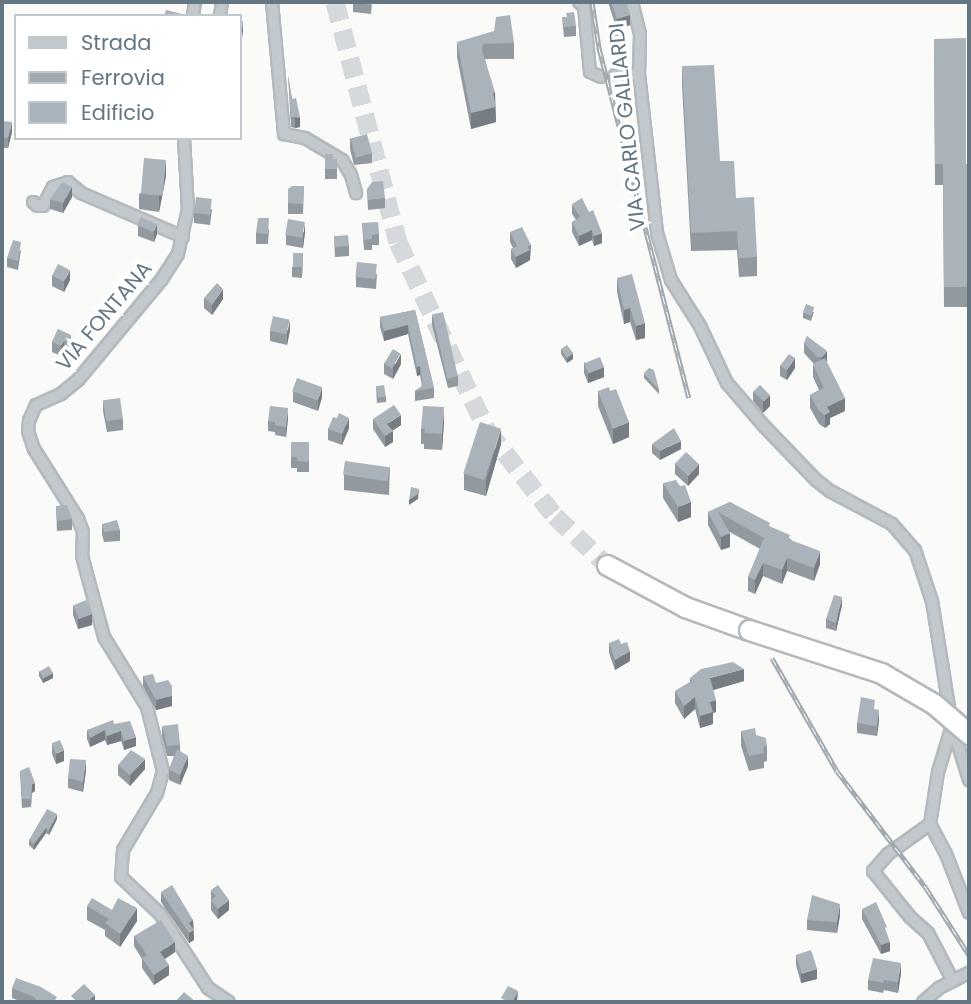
<!DOCTYPE html>
<style>
body{margin:0}
#map{position:relative;width:971px;height:1004px;overflow:hidden;background:#fafaf8;font-family:Poppins,sans-serif}
div>[style]{position:absolute}
.motorway-tunnel>*{height:19px;margin-top:-9.5px;transform-origin:0;background:repeating-linear-gradient(90deg,#d5d9db 0 19px,transparent 0 29px)}
.roads{filter:drop-shadow(2px 0 #b4b9bd) drop-shadow(-2px 0 #b4b9bd) drop-shadow(0 2px #b4b9bd) drop-shadow(0 -2px #b4b9bd)}
.minor>*{height:10px;margin:-5px;padding:0 5px;transform-origin:5px;border-radius:5px;background:#c3c8cc}
.motorway>*{height:19px;margin:-9.5px;padding:0 9.5px;transform-origin:9.5px;border-radius:9.5px;background:#fff}
.rail>*{height:5px;margin-top:-2.5px;transform-origin:0;background:repeating-linear-gradient(90deg,#fff 0 8px,#a2aab0 0 16px);box-sizing:border-box;border-block:2px solid #a2aab0}
.bridges{filter:drop-shadow(2px 0 #b4b9bd) drop-shadow(-2px 0 #b4b9bd) drop-shadow(0 2px #b4b9bd) drop-shadow(0 -2px #b4b9bd)}
.motorway-bridge>*{height:19px;margin:-9.5px;padding:0 9.5px;transform-origin:9.5px;border-radius:9.5px;background:#fff}
.wall>*{inset:0;background:#929a9f}
.shaded-wall>*{inset:0;background:#777d82}
.building>*{inset:0;background:#aab3b9;transform-origin:0 0}
span{translate:-50% -50%;white-space:nowrap;text-align:center;line-height:1.15;-webkit-text-stroke:7px #fff;paint-order:stroke}
.street-label{font-size:21px;color:#657683}
.frame{position:absolute;inset:0;border:4px solid #657683;pointer-events:none}
.legend{position:absolute;left:14px;top:14px;width:228px;height:126px;box-sizing:border-box;background:#fff;border:2px solid #c1c8cd;margin:0;padding:9px 12px;list-style:none;font-size:21px;color:#657683}
.legend li{display:flex;align-items:center;gap:14px;height:35px}
.legend b{width:35px;border:2px solid #c1c8cd}
</style>
<div id="map">
<div class="motorway-tunnel">
<div style="left:335px;top:2px;width:248px;rotate:75.3deg"></div>
<div style="left:398px;top:242px;width:208px;rotate:64.7deg"></div>
<div style="left:487px;top:430px;width:110px;rotate:51.7deg"></div>
<div style="left:555px;top:516px;width:71px;rotate:43.3deg"></div>
</div>
<div class="roads">
<div class="minor">
<div style="left:272px;top:2px;width:133px;rotate:84.8deg"></div>
<div style="left:284px;top:134px;width:21px;rotate:11deg"></div>
<div style="left:305px;top:138px;width:43px;rotate:30.7deg"></div>
<div style="left:342px;top:160px;width:17px;rotate:59deg"></div>
<div style="left:351px;top:175px;width:19px;rotate:74deg"></div>
<div style="left:579px;top:2px;width:6px;rotate:39deg"></div>
<div style="left:584px;top:6px;width:66px;rotate:84.8deg"></div>
<div style="left:590px;top:72px;width:12px;rotate:24deg"></div>
<div style="left:632px;top:2px;width:33px;rotate:76deg"></div>
<div style="left:640px;top:34px;width:40px;rotate:91.4deg"></div>
<div style="left:639px;top:74px;width:160px;rotate:83.5deg"></div>
<div style="left:657px;top:233px;width:49px;rotate:73.4deg"></div>
<div style="left:671px;top:280px;width:54px;rotate:57.8deg"></div>
<div style="left:700px;top:326px;width:63px;rotate:64.7deg"></div>
<div style="left:727px;top:383px;width:57px;rotate:49.3deg"></div>
<div style="left:764px;top:426px;width:75px;rotate:46.1deg"></div>
<div style="left:816px;top:480px;width:18px;rotate:38deg"></div>
<div style="left:830px;top:491px;width:70px;rotate:28deg"></div>
<div style="left:892px;top:524px;width:35px;rotate:49deg"></div>
<div style="left:915px;top:550px;width:54px;rotate:71.6deg"></div>
<div style="left:932px;top:601px;width:127px;rotate:80.9deg"></div>
<div style="left:952px;top:726px;width:57px;rotate:72.5deg"></div>
<div style="left:193px;top:16px;width:14px;rotate:-82deg"></div>
<div style="left:220px;top:16px;width:14px;rotate:-82deg"></div>
<div style="left:615px;top:75px;width:24px;rotate:-2deg"></div>
<div style="left:184px;top:138px;width:71px;rotate:86.8deg"></div>
<div style="left:188px;top:209px;width:46px;rotate:102.5deg"></div>
<div style="left:178px;top:254px;width:30px;rotate:123deg"></div>
<div style="left:162px;top:279px;width:131px;rotate:129.7deg"></div>
<div style="left:78px;top:380px;width:22px;rotate:141deg"></div>
<div style="left:61px;top:394px;width:27px;rotate:156deg"></div>
<div style="left:36px;top:405px;width:17px;rotate:114deg"></div>
<div style="left:29px;top:421px;width:10px;rotate:96deg"></div>
<div style="left:28px;top:431px;width:19px;rotate:72deg"></div>
<div style="left:34px;top:449px;width:83px;rotate:57.8deg"></div>
<div style="left:78px;top:519px;width:14px;rotate:69deg"></div>
<div style="left:83px;top:532px;width:24px;rotate:92deg"></div>
<div style="left:82px;top:556px;width:84px;rotate:74.8deg"></div>
<div style="left:104px;top:637px;width:82px;rotate:58.4deg"></div>
<div style="left:147px;top:707px;width:66px;rotate:76deg"></div>
<div style="left:163px;top:771px;width:23px;rotate:105deg"></div>
<div style="left:157px;top:793px;width:66px;rotate:120.8deg"></div>
<div style="left:123px;top:850px;width:27px;rotate:94deg"></div>
<div style="left:121px;top:877px;width:54px;rotate:43.5deg"></div>
<div style="left:160px;top:914px;width:88px;rotate:57deg"></div>
<div style="left:208px;top:988px;width:25px;rotate:34deg"></div>
<div style="left:33px;top:202px;width:6px;rotate:39deg"></div>
<div style="left:38px;top:206px;width:5px"></div>
<div style="left:43px;top:206px;width:21px;rotate:-62deg"></div>
<div style="left:53px;top:187px;width:16px;rotate:-18deg"></div>
<div style="left:68px;top:182px;width:17px;rotate:40deg"></div>
<div style="left:81px;top:193px;width:111px;rotate:23.3deg"></div>
<div style="left:952px;top:726px;width:48px;rotate:106.9deg"></div>
<div style="left:938px;top:772px;width:53px;rotate:98.7deg"></div>
<div style="left:930px;top:824px;width:52px;rotate:144.5deg"></div>
<div style="left:888px;top:854px;width:23px;rotate:131deg"></div>
<div style="left:873px;top:871px;width:59px;rotate:51.2deg"></div>
<div style="left:910px;top:917px;width:24px;rotate:42deg"></div>
<div style="left:928px;top:933px;width:54px;rotate:62.5deg"></div>
<div style="left:930px;top:824px;width:34px;rotate:62deg"></div>
<div style="left:946px;top:854px;width:63px;rotate:68.7deg"></div>
<div style="left:923px;top:1002px;width:21px;rotate:-41deg"></div>
<div style="left:939px;top:988px;width:34px;rotate:-27deg"></div>
</div>
<div class="motorway">
<div style="left:607px;top:565px;width:89px;rotate:28.3deg"></div>
<div style="left:685px;top:607px;width:68px;rotate:19.8deg"></div>
</div>
</div>
<div class="rail">
<div style="left:592px;top:2px;width:47px;rotate:81.3deg"></div>
<div style="left:599px;top:48px;width:361px;rotate:75.6deg"></div>
<div style="left:772px;top:658px;width:130px;rotate:60.1deg"></div>
<div style="left:837px;top:771px;width:147px;rotate:52.7deg"></div>
<div style="left:926px;top:888px;width:80px;rotate:57.3deg"></div>
</div>
<div class="bridges">
<div class="motorway-bridge">
<div style="left:749px;top:630px;width:139px;rotate:18deg"></div>
<div style="left:881px;top:673px;width:61px;rotate:30.3deg"></div>
<div style="left:934px;top:704px;width:46px;rotate:40.6deg"></div>
</div>
</div>
<div class="wall">
<div style="clip-path:polygon(353px 2px,372px 2px,371px 14px,353px 12px)"></div>
<div style="clip-path:polygon(608px 2px,625px 2px,630px 25px,617px 30px)"></div>
<div style="clip-path:polygon(562px 17px,576px 26px,576px 36px,564px 37px)"></div>
<div style="clip-path:polygon(609px 30px,625px 32px,625px 65px,617px 66px,609px 40px)"></div>
<div style="clip-path:polygon(934px 39px,966px 164px,969px 164px,969px 307px,944px 307px,943px 185px,935px 185px)"></div>
<div style="clip-path:polygon(457px 42px,514px 43px,514px 59px,485px 59px,495px 104px,496px 122px,471px 129px,457px 57px)"></div>
<div style="clip-path:polygon(682px 66px,720px 161px,736px 198px,757px 257px,757px 276px,739px 277px,737px 250px,691px 251px,682px 85px)"></div>
<div style="clip-path:polygon(288px 75px,292px 99px,300px 127px,295px 128px,291px 127px)"></div>
<div style="clip-path:polygon(2px 121px,12px 132px,8px 148px,2px 148px)"></div>
<div style="clip-path:polygon(350px 138px,372px 153px,372px 163px,354px 165px,350px 149px)"></div>
<div style="clip-path:polygon(325px 154px,333px 159px,337px 169px,337px 179px,325px 179px)"></div>
<div style="clip-path:polygon(166px 176px,159px 212px,139px 209px,139px 194px)"></div>
<div style="clip-path:polygon(304px 186px,303px 214px,288px 214px,288px 203px)"></div>
<div style="clip-path:polygon(367px 189px,385px 198px,385px 208px,368px 210px)"></div>
<div style="clip-path:polygon(72px 197px,63px 213px,50px 209px,50px 199px)"></div>
<div style="clip-path:polygon(572px 204px,602px 243px,594px 246px,592px 240px,579px 246px,572px 232px,572px 222px,576px 220px,572px 214px)"></div>
<div style="clip-path:polygon(212px 209px,210px 225px,194px 223px,194px 213px)"></div>
<div style="clip-path:polygon(141px 217px,157px 234px,154px 242px,138px 236px,138px 226px)"></div>
<div style="clip-path:polygon(362px 223px,379px 234px,379px 245px,372px 245px,372px 250px,364px 250px)"></div>
<div style="clip-path:polygon(269px 229px,268px 244px,256px 244px,256px 233px)"></div>
<div style="clip-path:polygon(305px 232px,303px 248px,286px 245px,286px 235px)"></div>
<div style="clip-path:polygon(510px 232px,531px 255px,530px 255px,530px 260px,516px 268px,511px 259px,511px 249px,513px 248px,510px 242px)"></div>
<div style="clip-path:polygon(334px 236px,349px 246px,349px 256px,335px 257px)"></div>
<div style="clip-path:polygon(21px 250px,18px 270px,7px 267px,7px 258px)"></div>
<div style="clip-path:polygon(303px 264px,302px 278px,292px 277px,292px 267px)"></div>
<div style="clip-path:polygon(377px 274px,376px 289px,356px 287px,356px 277px)"></div>
<div style="clip-path:polygon(52px 275px,70px 280px,64px 292px,52px 286px)"></div>
<div style="clip-path:polygon(617px 278px,645px 338px,636px 340px,630px 322px,624px 324px,617px 292px)"></div>
<div style="clip-path:polygon(204px 298px,223px 299px,212px 315px,204px 308px)"></div>
<div style="clip-path:polygon(415px 310px,434px 388px,434px 398px,415px 401px,415px 391px,422px 386px,420px 375px,417px 376px,408px 334px,384px 341px,380px 327px,380px 317px)"></div>
<div style="clip-path:polygon(814px 312px,811px 321px,803px 318px,803px 313px)"></div>
<div style="clip-path:polygon(432px 314px,458px 376px,458px 386px,448px 388px,432px 325px)"></div>
<div style="clip-path:polygon(58px 329px,71px 345px,68px 353px,64px 351px,61px 356px,52px 352px,52px 342px)"></div>
<div style="clip-path:polygon(290px 330px,287px 345px,270px 341px,270px 331px)"></div>
<div style="clip-path:polygon(807px 336px,826px 362px,845px 411px,830px 418px,830px 424px,825px 428px,819px 424px,810px 408px,810px 395px,819px 390px,813px 377px,813px 364px,814px 364px,804px 353px,804px 343px)"></div>
<div style="clip-path:polygon(561px 349px,573px 359px,567px 363px,561px 354px)"></div>
<div style="clip-path:polygon(584px 362px,604px 377px,588px 383px,584px 373px)"></div>
<div style="clip-path:polygon(384px 363px,401px 364px,393px 379px,384px 374px)"></div>
<div style="clip-path:polygon(780px 366px,795px 368px,787px 380px,780px 376px)"></div>
<div style="clip-path:polygon(644px 373px,659px 389px,659px 394px,644px 378px)"></div>
<div style="clip-path:polygon(376px 386px,386px 397px,386px 402px,377px 403px)"></div>
<div style="clip-path:polygon(293px 391px,322px 397px,318px 411px,293px 402px)"></div>
<div style="clip-path:polygon(598px 391px,629px 437px,613px 444px,598px 406px)"></div>
<div style="clip-path:polygon(753px 391px,770px 406px,763px 413px,753px 401px)"></div>
<div style="clip-path:polygon(103px 401px,123px 419px,123px 430px,107px 432px,103px 411px)"></div>
<div style="clip-path:polygon(288px 418px,286px 437px,275px 435px,275px 432px,268px 431px,268px 421px)"></div>
<div style="clip-path:polygon(337px 418px,349px 428px,342px 445px,328px 440px,328px 429px)"></div>
<div style="clip-path:polygon(373px 419px,401px 425px,392px 431px,393px 442px,385px 447px,373px 429px)"></div>
<div style="clip-path:polygon(444px 422px,442px 450px,424px 449px,424px 444px,421px 444px,421px 429px)"></div>
<div style="clip-path:polygon(291px 442px,309px 442px,309px 472px,297px 472px,297px 468px,291px 468px)"></div>
<div style="clip-path:polygon(501px 444px,486px 496px,464px 490px,464px 474px)"></div>
<div style="clip-path:polygon(652px 444px,681px 449px,660px 460px,652px 453px)"></div>
<div style="clip-path:polygon(675px 463px,699px 474px,688px 486px,675px 474px)"></div>
<div style="clip-path:polygon(390px 467px,389px 495px,344px 490px,344px 475px)"></div>
<div style="clip-path:polygon(663px 483px,691px 517px,678px 522px,663px 498px)"></div>
<div style="clip-path:polygon(730px 502px,790px 539px,820px 564px,814px 581px,787px 571px,782px 584px,763px 576px,755px 594px,748px 591px,748px 577px,760px 549px,728px 531px,730px 547px,721px 550px,708px 525px,708px 512px)"></div>
<div style="clip-path:polygon(56px 506px,72px 519px,72px 530px,57px 531px)"></div>
<div style="clip-path:polygon(102px 524px,120px 530px,120px 541px,104px 542px,102px 534px)"></div>
<div style="clip-path:polygon(73px 605px,92px 625px,78px 629px,73px 615px)"></div>
<div style="clip-path:polygon(842px 605px,836px 631px,826px 628px,826px 619px)"></div>
<div style="clip-path:polygon(609px 643px,630px 661px,615px 670px,609px 653px)"></div>
<div style="clip-path:polygon(39px 671px,53px 678px,43px 683px,39px 676px)"></div>
<div style="clip-path:polygon(143px 676px,156px 683px,172px 706px,156px 710px,143px 686px)"></div>
<div style="clip-path:polygon(690px 678px,744px 681px,713px 690px,716px 712px,713px 713px,713px 724px,700px 728px,695px 709px,684px 719px,675px 703px,675px 691px,690px 682px)"></div>
<div style="clip-path:polygon(875px 709px,879px 720px,877px 736px,857px 733px,857px 723px)"></div>
<div style="clip-path:polygon(114px 724px,136px 746px,124px 750px,121px 741px,107px 745px,105px 740px,90px 747px,87px 739px,87px 730px)"></div>
<div style="clip-path:polygon(162px 726px,180px 745px,180px 751px,188px 766px,180px 785px,169px 780px,169px 770px,174px 756px,167px 756px,162px 736px)"></div>
<div style="clip-path:polygon(741px 731px,756px 735px,767px 746px,767px 761px,764px 762px,764px 768px,749px 771px,741px 746px)"></div>
<div style="clip-path:polygon(52px 744px,64px 761px,56px 764px,52px 754px)"></div>
<div style="clip-path:polygon(118px 765px,145px 769px,130px 786px,118px 775px)"></div>
<div style="clip-path:polygon(86px 770px,83px 792px,68px 788px,68px 778px)"></div>
<div style="clip-path:polygon(20px 771px,35px 791px,32px 793px,31px 807px,22px 808px)"></div>
<div style="clip-path:polygon(57px 819px,49px 835px,46px 833px,34px 850px,29px 845px,29px 840px)"></div>
<div style="clip-path:polygon(211px 890px,229px 910px,218px 919px,211px 910px)"></div>
<div style="clip-path:polygon(161px 892px,193px 920px,194px 940px,189px 943px,161px 902px)"></div>
<div style="clip-path:polygon(87px 906px,112px 910px,137px 921px,120px 947px,105px 936px,105px 930px,87px 920px)"></div>
<div style="clip-path:polygon(862px 909px,887px 935px,890px 951px,881px 954px,862px 919px)"></div>
<div style="clip-path:polygon(840px 915px,837px 933px,807px 930px,807px 920px)"></div>
<div style="clip-path:polygon(134px 936px,175px 952px,165px 959px,169px 975px,154px 985px,142px 968px,142px 959px,134px 946px)"></div>
<div style="clip-path:polygon(796px 955px,817px 979px,801px 983px,796px 965px)"></div>
<div style="clip-path:polygon(901px 973px,898px 993px,884px 990px,883px 993px,868px 990px,868px 980px)"></div>
<div style="clip-path:polygon(12px 988px,57px 1002px,22px 1002px,12px 998px)"></div>
</div>
<div class="shaded-wall">
<div style="clip-path:polygon(630px 15px,630px 25px,617px 30px,617px 19px)"></div>
<div style="clip-path:polygon(243px 21px,243px 31px,240px 53px,240px 43px)"></div>
<div style="clip-path:polygon(495px 92px,496px 122px,471px 129px,471px 113px,493px 93px)"></div>
<div style="clip-path:polygon(300px 117px,300px 127px,295px 128px,295px 118px)"></div>
<div style="clip-path:polygon(12px 122px,12px 132px,8px 148px,8px 138px)"></div>
<div style="clip-path:polygon(166px 160px,166px 176px,159px 212px,159px 196px)"></div>
<div style="clip-path:polygon(72px 187px,72px 197px,63px 213px,63px 203px)"></div>
<div style="clip-path:polygon(4px 200px,4px 210px,2px 216px,2px 206px)"></div>
<div style="clip-path:polygon(305px 222px,305px 232px,303px 248px,303px 238px)"></div>
<div style="clip-path:polygon(157px 224px,157px 234px,154px 242px,154px 232px)"></div>
<div style="clip-path:polygon(592px 230px,592px 240px,579px 246px,579px 236px)"></div>
<div style="clip-path:polygon(602px 233px,602px 243px,594px 246px,594px 236px)"></div>
<div style="clip-path:polygon(531px 245px,530px 260px,516px 268px,516px 257px,528px 246px)"></div>
<div style="clip-path:polygon(70px 270px,70px 280px,64px 292px,64px 282px)"></div>
<div style="clip-path:polygon(223px 289px,223px 299px,212px 315px,212px 305px)"></div>
<div style="clip-path:polygon(630px 308px,630px 322px,624px 324px,624px 310px)"></div>
<div style="clip-path:polygon(290px 320px,290px 330px,287px 345px,287px 334px)"></div>
<div style="clip-path:polygon(645px 323px,645px 338px,636px 340px,636px 326px)"></div>
<div style="clip-path:polygon(408px 325px,408px 334px,384px 341px,384px 331px)"></div>
<div style="clip-path:polygon(71px 335px,71px 345px,68px 353px,68px 343px)"></div>
<div style="clip-path:polygon(64px 341px,64px 351px,61px 356px,61px 346px)"></div>
<div style="clip-path:polygon(827px 351px,827px 361px,822px 367px,822px 357px)"></div>
<div style="clip-path:polygon(573px 353px,573px 359px,567px 363px,567px 358px)"></div>
<div style="clip-path:polygon(401px 354px,401px 364px,393px 379px,393px 368px)"></div>
<div style="clip-path:polygon(795px 358px,795px 368px,787px 380px,787px 370px)"></div>
<div style="clip-path:polygon(420px 366px,420px 375px,417px 376px,417px 367px)"></div>
<div style="clip-path:polygon(604px 367px,604px 377px,588px 383px,588px 373px)"></div>
<div style="clip-path:polygon(322px 387px,322px 397px,318px 411px,318px 400px)"></div>
<div style="clip-path:polygon(770px 395px,770px 406px,763px 413px,763px 402px)"></div>
<div style="clip-path:polygon(845px 398px,845px 411px,830px 418px,830px 424px,825px 428px,825px 415px,827px 407px)"></div>
<div style="clip-path:polygon(444px 407px,444px 422px,442px 450px,442px 434px)"></div>
<div style="clip-path:polygon(288px 408px,288px 418px,286px 437px,286px 427px)"></div>
<div style="clip-path:polygon(401px 415px,401px 425px,387px 434px,387px 424px)"></div>
<div style="clip-path:polygon(349px 418px,349px 428px,342px 445px,342px 434px)"></div>
<div style="clip-path:polygon(629px 422px,629px 437px,613px 444px,613px 429px)"></div>
<div style="clip-path:polygon(501px 429px,501px 444px,486px 496px,486px 481px)"></div>
<div style="clip-path:polygon(393px 431px,393px 442px,385px 447px,385px 436px)"></div>
<div style="clip-path:polygon(681px 441px,681px 449px,660px 460px,660px 451px)"></div>
<div style="clip-path:polygon(699px 464px,699px 474px,688px 486px,688px 476px)"></div>
<div style="clip-path:polygon(419px 489px,418px 499px,409px 505px,409px 500px)"></div>
<div style="clip-path:polygon(691px 502px,691px 517px,678px 522px,678px 507px)"></div>
<div style="clip-path:polygon(730px 533px,730px 547px,721px 550px,721px 537px)"></div>
<div style="clip-path:polygon(820px 551px,820px 564px,814px 581px,814px 568px)"></div>
<div style="clip-path:polygon(787px 558px,787px 571px,782px 584px,782px 570px)"></div>
<div style="clip-path:polygon(763px 563px,763px 576px,755px 594px,755px 580px)"></div>
<div style="clip-path:polygon(842px 597px,842px 605px,836px 631px,836px 623px)"></div>
<div style="clip-path:polygon(92px 614px,92px 625px,78px 629px,78px 619px)"></div>
<div style="clip-path:polygon(630px 651px,630px 661px,615px 670px,615px 660px)"></div>
<div style="clip-path:polygon(744px 669px,744px 681px,710px 691px,710px 678px)"></div>
<div style="clip-path:polygon(53px 673px,53px 678px,43px 683px,43px 678px)"></div>
<div style="clip-path:polygon(172px 686px,172px 706px,156px 710px,156px 700px)"></div>
<div style="clip-path:polygon(695px 697px,695px 709px,684px 719px,684px 706px)"></div>
<div style="clip-path:polygon(716px 700px,716px 712px,713px 713px,713px 724px,700px 728px,700px 716px,710px 702px)"></div>
<div style="clip-path:polygon(879px 710px,879px 720px,877px 736px,877px 726px)"></div>
<div style="clip-path:polygon(105px 730px,105px 740px,90px 747px,90px 738px)"></div>
<div style="clip-path:polygon(121px 731px,121px 741px,107px 745px,107px 736px)"></div>
<div style="clip-path:polygon(136px 737px,136px 746px,124px 750px,124px 741px)"></div>
<div style="clip-path:polygon(64px 750px,64px 761px,56px 764px,56px 754px)"></div>
<div style="clip-path:polygon(188px 756px,188px 766px,180px 785px,180px 775px)"></div>
<div style="clip-path:polygon(145px 759px,145px 769px,130px 786px,130px 775px)"></div>
<div style="clip-path:polygon(86px 760px,86px 770px,83px 792px,83px 782px)"></div>
<div style="clip-path:polygon(35px 783px,35px 791px,32px 793px,31px 807px,32px 784px)"></div>
<div style="clip-path:polygon(57px 814px,57px 819px,49px 835px,49px 830px)"></div>
<div style="clip-path:polygon(46px 828px,46px 833px,34px 850px,34px 844px)"></div>
<div style="clip-path:polygon(229px 900px,229px 910px,218px 919px,218px 909px)"></div>
<div style="clip-path:polygon(840px 904px,840px 915px,837px 933px,837px 922px)"></div>
<div style="clip-path:polygon(137px 908px,137px 921px,120px 947px,120px 934px)"></div>
<div style="clip-path:polygon(193px 920px,194px 940px,189px 943px,189px 923px)"></div>
<div style="clip-path:polygon(175px 942px,175px 952px,160px 962px,160px 952px)"></div>
<div style="clip-path:polygon(890px 942px,890px 951px,881px 954px,881px 945px)"></div>
<div style="clip-path:polygon(901px 963px,901px 973px,898px 993px,898px 982px)"></div>
<div style="clip-path:polygon(169px 965px,169px 975px,154px 985px,154px 975px)"></div>
<div style="clip-path:polygon(817px 969px,817px 979px,801px 983px,801px 973px)"></div>
<div style="clip-path:polygon(518px 991px,517px 1002px,512px 1002px)"></div>
<div style="clip-path:polygon(95px 995px,95px 1002px,87px 1002px)"></div>
</div>
<div class="building">
<div style="clip-path:polygon(353px 2px,371px 2px,371px 5px)"></div>
<div style="clip-path:polygon(611px 2px,625px 2px,630px 15px,617px 19px)"></div>
<div style="clip-path:polygon(166px 10px,182px 14px,182px 16px,164px 16px)"></div>
<div style="clip-path:polygon(574px 12px,576px 26px,564px 27px,562px 17px,567px 17px,566px 13px)"></div>
<div style="clip-path:polygon(510px 15px,514px 43px,483px 44px,482px 50px,495px 92px,493px 93px,496px 107px,471px 113px,457px 42px,494px 31px,496px 17px)"></div>
<div style="clip-path:polygon(240px 21px,243px 21px,240px 43px)"></div>
<div style="clip-path:polygon(609px 30px,625px 32px,625px 54px,617px 56px)"></div>
<div style="clip-path:polygon(966px 38px,966px 164px,969px 164px,969px 287px,944px 287px,943px 164px,935px 164px,934px 39px)"></div>
<div style="clip-path:polygon(714px 65px,720px 161px,734px 161px,736px 198px,754px 197px,757px 257px,739px 258px,737px 231px,691px 233px,682px 66px)"></div>
<div style="clip-path:polygon(288px 75px,292px 99px,296px 98px,300px 117px,291px 117px)"></div>
<div style="clip-path:polygon(2px 121px,12px 122px,8px 138px,2px 137px)"></div>
<div style="left:367px;top:134px;width:20px;height:17px;rotate:75deg"></div>
<div style="clip-path:polygon(325px 154px,333px 154px,333px 159px,337px 159px,337px 169px,325px 169px)"></div>
<div style="left:144px;top:158px;width:22px;height:36px;rotate:5deg"></div>
<div style="clip-path:polygon(383px 181px,385px 198px,368px 200px,367px 189px,372px 182px)"></div>
<div style="clip-path:polygon(62px 182px,72px 187px,63px 203px,50px 199px)"></div>
<div style="clip-path:polygon(292px 186px,304px 186px,303px 204px,288px 203px,288px 189px)"></div>
<div style="left:196px;top:197px;width:16px;height:16px;rotate:7deg"></div>
<div style="clip-path:polygon(582px 198px,589px 212px,593px 210px,602px 233px,594px 236px,592px 230px,579px 236px,572px 222px,580px 217px,572px 204px)"></div>
<div style="left:141px;top:217px;width:17px;height:9px;rotate:24deg"></div>
<div style="clip-path:polygon(258px 218px,269px 218px,268px 234px,256px 233px)"></div>
<div style="left:288px;top:219px;width:17px;height:16px;rotate:10deg"></div>
<div style="clip-path:polygon(378px 222px,379px 234px,372px 235px,372px 239px,364px 240px,362px 223px)"></div>
<div style="clip-path:polygon(522px 227px,531px 245px,528px 246px,530px 250px,516px 257px,511px 249px,517px 246px,510px 232px)"></div>
<div style="left:348px;top:235px;width:11px;height:14px;rotate:85deg"></div>
<div style="clip-path:polygon(13px 240px,21px 242px,18px 261px,7px 258px)"></div>
<div style="left:293px;top:253px;width:10px;height:14px"></div>
<div style="left:357px;top:262px;width:20px;height:15px;rotate:6deg"></div>
<div style="left:58px;top:264px;width:13px;height:13px;rotate:27deg"></div>
<div style="clip-path:polygon(632px 274px,645px 323px,636px 326px,630px 308px,624px 310px,617px 278px)"></div>
<div style="clip-path:polygon(217px 283px,223px 289px,212px 305px,204px 298px)"></div>
<div style="left:806px;top:304px;width:9px;height:9px;rotate:21deg"></div>
<div style="clip-path:polygon(415px 310px,434px 388px,415px 391px,423px 385px,420px 366px,417px 367px,408px 325px,384px 331px,380px 317px)"></div>
<div style="left:443px;top:312px;width:66px;height:11px;rotate:77deg"></div>
<div style="left:273px;top:316px;width:17px;height:15px;rotate:13deg"></div>
<div style="clip-path:polygon(58px 329px,71px 335px,68px 343px,64px 341px,61px 346px,52px 342px)"></div>
<div style="clip-path:polygon(807px 336px,827px 351px,822px 357px,817px 357px,804px 343px)"></div>
<div style="clip-path:polygon(567px 345px,573px 353px,567px 358px,561px 349px)"></div>
<div style="left:393px;top:349px;width:9px;height:17px;rotate:32deg"></div>
<div style="clip-path:polygon(789px 354px,795px 358px,787px 370px,780px 366px)"></div>
<div style="left:600px;top:357px;width:11px;height:17px;rotate:68deg"></div>
<div style="clip-path:polygon(825px 358px,845px 398px,827px 407px,830px 412px,825px 415px,819px 411px,810px 395px,824px 388px,813px 364px)"></div>
<div style="clip-path:polygon(649px 368px,654px 370px,659px 389px,644px 373px)"></div>
<div style="left:297px;top:378px;width:27px;height:14px;rotate:20deg"></div>
<div style="left:384px;top:385px;width:12px;height:8px;rotate:81deg"></div>
<div style="left:760px;top:385px;width:14px;height:9px;rotate:45deg"></div>
<div style="clip-path:polygon(609px 387px,610px 391px,616px 389px,629px 422px,613px 429px,598px 391px)"></div>
<div style="left:120px;top:398px;width:21px;height:17px;rotate:82deg"></div>
<div style="clip-path:polygon(394px 405px,401px 415px,387px 424px,393px 431px,385px 436px,373px 419px)"></div>
<div style="clip-path:polygon(270px 406px,288px 408px,286px 427px,275px 425px,275px 422px,268px 421px)"></div>
<div style="clip-path:polygon(423px 406px,444px 407px,442px 434px,424px 433px,425px 429px,421px 429px)"></div>
<div style="clip-path:polygon(339px 413px,349px 418px,342px 434px,328px 429px,333px 417px,337px 418px)"></div>
<div style="left:480px;top:422px;width:22px;height:54px;rotate:18deg"></div>
<div style="clip-path:polygon(674px 428px,681px 441px,660px 451px,652px 444px)"></div>
<div style="clip-path:polygon(291px 442px,309px 442px,309px 462px,297px 461px,297px 457px,291px 457px)"></div>
<div style="left:686px;top:452px;width:18px;height:16px;rotate:43deg"></div>
<div style="left:345px;top:461px;width:45px;height:14px;rotate:8deg"></div>
<div style="clip-path:polygon(676px 480px,680px 486px,685px 485px,691px 502px,678px 507px,663px 483px)"></div>
<div style="clip-path:polygon(411px 487px,419px 489px,418px 494px,409px 500px)"></div>
<div style="clip-path:polygon(730px 502px,770px 523px,769px 526px,790px 535px,789px 538px,793px 541px,820px 551px,814px 568px,787px 558px,782px 570px,763px 563px,755px 580px,748px 577px,764px 538px,718px 512px,730px 533px,721px 537px,708px 512px)"></div>
<div style="clip-path:polygon(67px 505px,72px 519px,57px 521px,56px 506px)"></div>
<div style="clip-path:polygon(117px 520px,120px 530px,104px 532px,102px 524px)"></div>
<div style="clip-path:polygon(834px 595px,842px 597px,836px 623px,826px 619px)"></div>
<div style="left:86px;top:600px;width:15px;height:14px;rotate:67deg"></div>
<div style="clip-path:polygon(619px 639px,621px 644px,627px 642px,630px 651px,615px 660px,609px 643px)"></div>
<div style="clip-path:polygon(733px 662px,744px 669px,710px 678px,716px 700px,710px 702px,713px 712px,700px 716px,695px 697px,684px 706px,675px 691px,692px 681px,690px 678px,701px 669px)"></div>
<div style="left:49px;top:666px;width:8px;height:11px;rotate:60deg"></div>
<div style="clip-path:polygon(153px 674px,156px 683px,168px 680px,172px 686px,172px 696px,156px 700px,143px 676px)"></div>
<div style="clip-path:polygon(861px 697px,875px 700px,874px 709px,879px 710px,877px 726px,857px 723px)"></div>
<div style="clip-path:polygon(113px 720px,114px 724px,130px 721px,136px 737px,124px 741px,121px 731px,107px 736px,105px 730px,90px 738px,87px 730px)"></div>
<div style="clip-path:polygon(178px 724px,180px 745px,167px 746px,162px 726px)"></div>
<div style="clip-path:polygon(755px 728px,756px 735px,766px 738px,767px 746px,763px 747px,764px 753px,749px 756px,741px 731px)"></div>
<div style="left:60px;top:740px;width:11px;height:9px;rotate:68deg"></div>
<div style="clip-path:polygon(177px 749px,188px 756px,180px 775px,169px 770px)"></div>
<div style="clip-path:polygon(131px 750px,145px 759px,130px 775px,118px 765px)"></div>
<div style="clip-path:polygon(70px 759px,86px 760px,83px 782px,68px 778px)"></div>
<div style="clip-path:polygon(29px 767px,35px 783px,32px 784px,31px 799px,22px 799px,20px 771px)"></div>
<div style="clip-path:polygon(47px 809px,57px 814px,49px 830px,46px 828px,34px 844px,29px 840px)"></div>
<div style="clip-path:polygon(172px 885px,193px 920px,189px 923px,194px 930px,189px 933px,161px 892px)"></div>
<div style="clip-path:polygon(218px 885px,229px 900px,218px 909px,211px 900px,216px 896px,211px 890px)"></div>
<div style="clip-path:polygon(812px 895px,840px 904px,837px 922px,807px 920px)"></div>
<div style="clip-path:polygon(92px 898px,112px 910px,118px 898px,137px 908px,120px 934px,105px 923px,109px 919px,87px 906px)"></div>
<div style="clip-path:polygon(876px 902px,887px 927px,885px 928px,890px 942px,881px 945px,862px 909px)"></div>
<div style="clip-path:polygon(161px 920px,175px 942px,160px 952px,169px 965px,154px 975px,142px 958px,147px 955px,134px 936px)"></div>
<div style="left:811px;top:950px;width:20px;height:16px;rotate:72deg"></div>
<div style="clip-path:polygon(873px 958px,901px 963px,898px 982px,884px 980px,883px 983px,868px 980px)"></div>
<div style="clip-path:polygon(16px 978px,41px 987px,57px 997px,54px 1002px,47px 1002px,43px 1000px,41px 1002px,38px 1002px,34px 997px,12px 988px)"></div>
<div style="clip-path:polygon(84px 984px,95px 995px,87px 1002px,77px 1002px,71px 996px)"></div>
<div style="clip-path:polygon(508px 986px,518px 991px,512px 1002px,508px 1002px,501px 998px)"></div>
<div style="clip-path:polygon(184px 992px,196px 1002px,175px 1002px)"></div>
</div>
<div class="street-label">
<span style="left:627px;top:127px;rotate:-96deg">VIA CARLO GALLARDI</span>
<span style="left:104px;top:316px;rotate:-50deg">VIA FONTANA</span>
</div>
<div class="frame"></div>
<ul class="legend">
<li><b style="height:9px;background:#c3c8cc"></b>Strada</li>
<li><b style="height:9px;background:#a2aab0"></b>Ferrovia</li>
<li><b style="height:19px;background:#aab3b9"></b>Edificio</li>
</ul>
</div>
